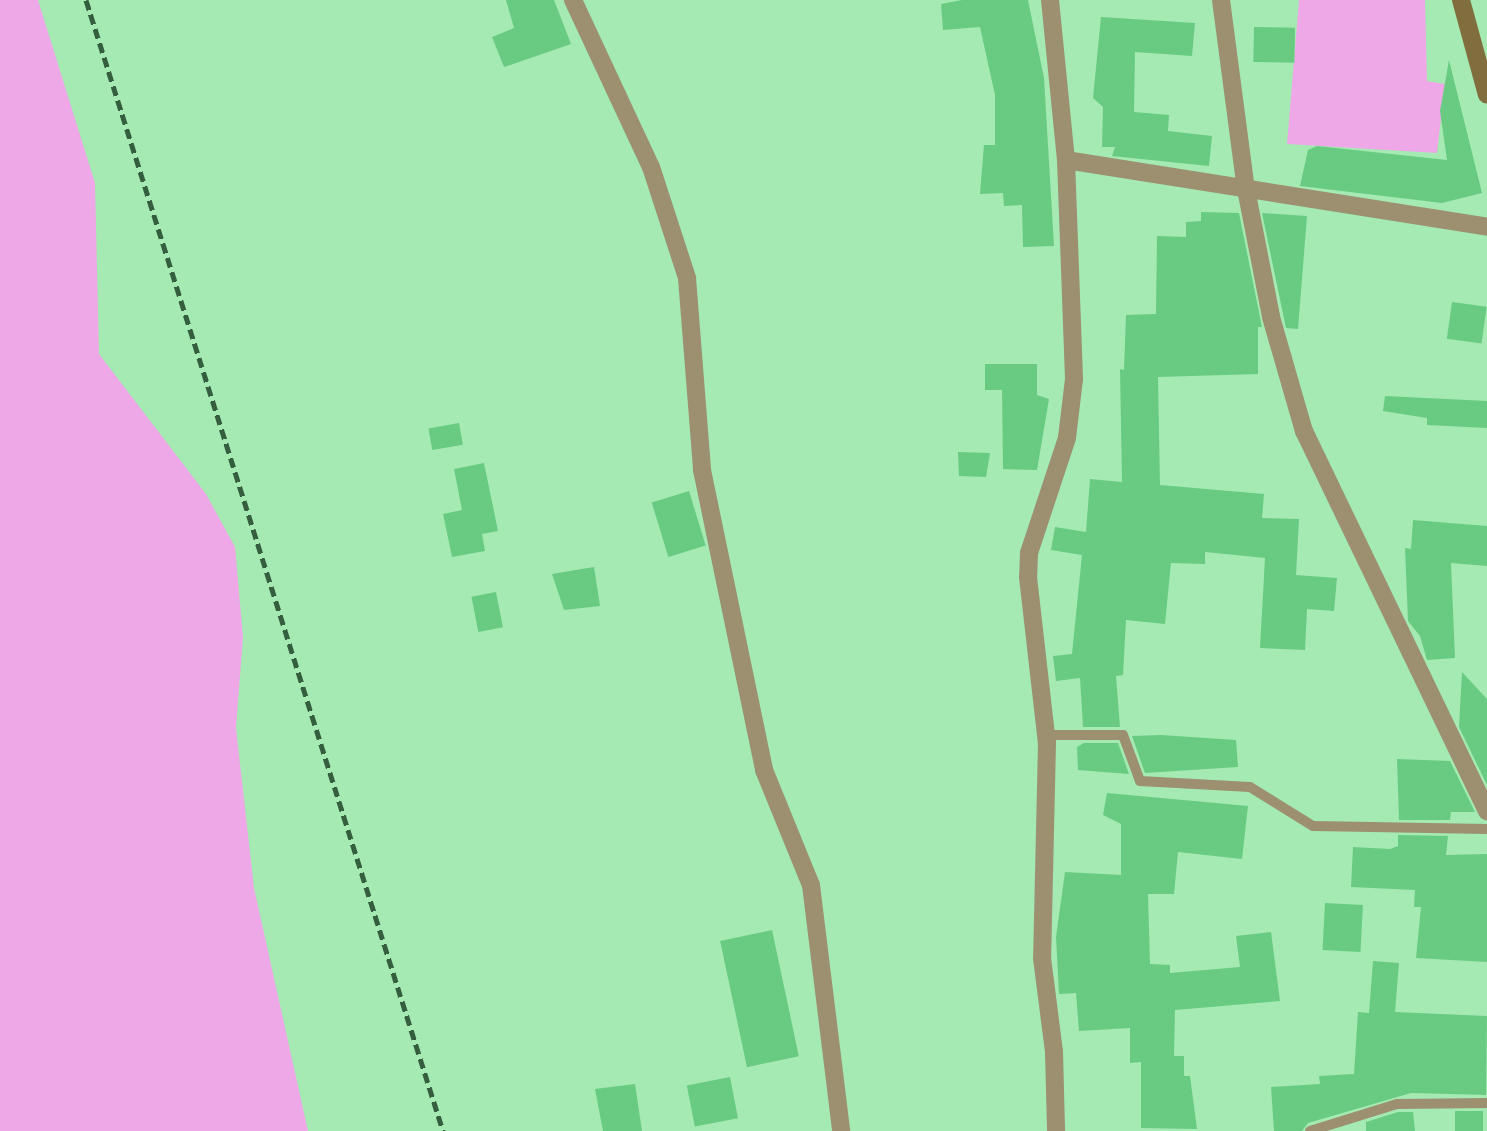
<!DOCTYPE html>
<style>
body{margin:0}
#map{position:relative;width:1487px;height:1131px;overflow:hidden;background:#a4eab2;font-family:Karla,sans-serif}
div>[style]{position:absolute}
.green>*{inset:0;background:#eea8e7}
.building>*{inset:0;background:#69cb82;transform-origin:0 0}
.service>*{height:10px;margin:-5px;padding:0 5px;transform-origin:5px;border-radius:5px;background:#9c9071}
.minor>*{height:18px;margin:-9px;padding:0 9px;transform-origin:9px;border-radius:9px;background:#9c9071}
.secondary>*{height:18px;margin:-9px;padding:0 9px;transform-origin:9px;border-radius:9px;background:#806e3e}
.rail>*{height:5px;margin-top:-2.5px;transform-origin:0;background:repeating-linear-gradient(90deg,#355e3f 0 10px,transparent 0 15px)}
span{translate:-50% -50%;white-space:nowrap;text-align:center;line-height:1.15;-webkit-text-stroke:5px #e9fdec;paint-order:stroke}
</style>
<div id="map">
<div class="green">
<div style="clip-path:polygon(0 0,38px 0,95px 183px,99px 354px,206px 494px,235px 547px,243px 637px,236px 728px,254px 888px,308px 1131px,0 1131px)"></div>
<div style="clip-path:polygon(1299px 0,1425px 0,1427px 81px,1445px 84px,1437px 153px,1287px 144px)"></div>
</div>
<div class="building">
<div style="clip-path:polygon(506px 0,554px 0,571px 44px,504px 67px,492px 37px,514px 28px)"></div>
<div style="clip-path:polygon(962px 0,1028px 0,1044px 78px,1054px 246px,1023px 247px,1022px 205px,1004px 206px,1003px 193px,980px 194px,984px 145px,995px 145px,995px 95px,980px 27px,943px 30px,941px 4px)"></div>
<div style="clip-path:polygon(1101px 17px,1195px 23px,1192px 56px,1135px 52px,1134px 112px,1169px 115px,1168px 131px,1212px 136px,1209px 166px,1112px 156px,1115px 147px,1102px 147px,1103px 107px,1093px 98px)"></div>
<div style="left:1254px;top:27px;width:41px;height:35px;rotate:1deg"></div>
<div style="clip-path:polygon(1449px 60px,1482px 193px,1442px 203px,1300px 186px,1308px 150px,1317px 146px,1447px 160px,1440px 111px)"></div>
<div style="clip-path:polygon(1201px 212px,1239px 213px,1262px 327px,1258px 327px,1258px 374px,1158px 377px,1160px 485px,1264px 494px,1262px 518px,1299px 519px,1296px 575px,1337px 578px,1334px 611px,1307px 609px,1305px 650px,1260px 648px,1265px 558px,1205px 552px,1205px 564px,1171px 563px,1165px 624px,1126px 620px,1123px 675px,1116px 676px,1120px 727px,1083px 727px,1080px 678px,1056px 681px,1053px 656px,1072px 654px,1082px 555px,1051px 550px,1055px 527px,1086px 532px,1090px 479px,1122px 482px,1120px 369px,1124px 370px,1126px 315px,1156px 314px,1157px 236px,1186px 237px,1186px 222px,1201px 221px)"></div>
<div style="clip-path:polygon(1262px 213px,1307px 216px,1298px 329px,1286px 328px)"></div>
<div style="left:1452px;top:302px;width:35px;height:37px;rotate:8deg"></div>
<div style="clip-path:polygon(985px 364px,1037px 364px,1037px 395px,1049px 399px,1037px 470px,1003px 469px,1002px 390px,985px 390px)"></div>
<div style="clip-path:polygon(1385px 396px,1487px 401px,1487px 428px,1427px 425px,1427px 418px,1383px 411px)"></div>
<div style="left:459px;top:423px;width:22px;height:31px;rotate:80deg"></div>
<div style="clip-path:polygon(958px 452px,990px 453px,986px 477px,959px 476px)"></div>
<div style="clip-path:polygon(484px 463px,498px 531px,482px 534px,485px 551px,452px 557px,443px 514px,462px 510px,454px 469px)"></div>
<div style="left:689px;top:491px;width:57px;height:39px;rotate:73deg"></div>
<div style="clip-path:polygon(1413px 520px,1487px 526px,1487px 566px,1451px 563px,1455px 658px,1427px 660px,1420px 636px,1408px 621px,1405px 548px,1411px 549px)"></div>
<div style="clip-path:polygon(594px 567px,600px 606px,564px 610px,552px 574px)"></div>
<div style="left:496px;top:592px;width:36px;height:25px;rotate:79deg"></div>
<div style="clip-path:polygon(1462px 672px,1487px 699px,1487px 785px,1459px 727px)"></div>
<div style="clip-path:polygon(1161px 735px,1236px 740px,1238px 767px,1145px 773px,1132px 736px)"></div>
<div style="clip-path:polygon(1084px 743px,1118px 743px,1129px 774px,1078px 770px,1077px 747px)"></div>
<div style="clip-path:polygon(1397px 759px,1450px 761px,1475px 812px,1451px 812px,1450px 820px,1399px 820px)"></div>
<div style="clip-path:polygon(1107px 793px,1248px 806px,1242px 859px,1178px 852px,1174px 894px,1148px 894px,1150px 964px,1170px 965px,1170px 973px,1240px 967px,1236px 936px,1271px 932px,1280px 1001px,1175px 1010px,1174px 1056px,1184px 1056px,1184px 1076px,1190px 1076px,1197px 1129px,1141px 1128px,1141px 1062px,1130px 1063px,1130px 1028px,1079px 1031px,1076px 993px,1059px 994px,1056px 937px,1065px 872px,1121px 875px,1121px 824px,1103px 815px)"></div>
<div style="clip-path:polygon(1398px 835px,1448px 836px,1446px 855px,1487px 854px,1487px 962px,1416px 958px,1421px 907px,1414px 907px,1415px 890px,1351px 887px,1353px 847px,1390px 849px,1398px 846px)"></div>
<div style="left:1325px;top:903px;width:38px;height:47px;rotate:3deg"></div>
<div style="left:772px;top:930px;width:129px;height:53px;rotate:78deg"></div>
<div style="clip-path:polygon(1373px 961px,1399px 963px,1395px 1012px,1487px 1016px,1486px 1095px,1411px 1093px,1308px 1123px,1302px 1131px,1274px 1131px,1271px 1087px,1320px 1084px,1319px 1076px,1354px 1074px,1358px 1012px,1369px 1013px)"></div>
<div style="left:730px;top:1077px;width:42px;height:44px;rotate:79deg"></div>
<div style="clip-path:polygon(635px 1084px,642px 1131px,603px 1131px,595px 1089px)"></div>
<div style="left:1455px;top:1111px;width:28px;height:20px"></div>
<div style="clip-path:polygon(1398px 1112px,1413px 1112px,1415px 1131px,1366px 1131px,1366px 1122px)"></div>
</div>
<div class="service">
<div style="left:1046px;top:735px;width:77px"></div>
<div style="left:1123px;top:735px;width:49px;rotate:69.7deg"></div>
<div style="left:1140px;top:781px;width:110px;rotate:3.1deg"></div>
<div style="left:1250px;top:787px;width:74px;rotate:31.8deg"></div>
<div style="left:1313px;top:826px;width:174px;rotate:1deg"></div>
<div style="left:1310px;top:1131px;width:91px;rotate:-17.2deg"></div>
<div style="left:1397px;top:1104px;width:90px;rotate:-0.6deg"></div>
</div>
<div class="minor">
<div style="left:573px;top:0;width:184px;rotate:65deg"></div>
<div style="left:651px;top:167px;width:117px;rotate:72deg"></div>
<div style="left:687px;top:278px;width:193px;rotate:85.5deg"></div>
<div style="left:702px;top:470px;width:306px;rotate:78.3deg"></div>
<div style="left:764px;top:770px;width:124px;rotate:67.8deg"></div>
<div style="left:811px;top:885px;width:248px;rotate:83deg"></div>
<div style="left:1050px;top:0;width:161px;rotate:84.3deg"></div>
<div style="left:1066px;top:160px;width:219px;rotate:87.9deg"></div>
<div style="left:1074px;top:379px;width:59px;rotate:96.8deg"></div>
<div style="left:1067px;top:438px;width:121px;rotate:108.3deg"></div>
<div style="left:1029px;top:553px;width:24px;rotate:92deg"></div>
<div style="left:1028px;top:577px;width:167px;rotate:83.5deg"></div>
<div style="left:1047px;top:743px;width:215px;rotate:91.3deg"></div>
<div style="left:1042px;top:958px;width:95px;rotate:82.7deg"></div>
<div style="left:1054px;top:1052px;width:79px;rotate:88.5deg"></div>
<div style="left:1221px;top:0;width:191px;rotate:82.5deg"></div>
<div style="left:1246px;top:189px;width:130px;rotate:78.9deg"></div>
<div style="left:1271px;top:317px;width:119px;rotate:73.9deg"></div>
<div style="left:1304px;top:431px;width:422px;rotate:64.3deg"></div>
<div style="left:1066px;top:160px;width:426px;rotate:9deg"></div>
</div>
<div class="secondary">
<div style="left:1461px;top:0;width:98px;rotate:74.7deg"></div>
</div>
<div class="rail">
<div style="left:86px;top:0;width:1186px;rotate:72.48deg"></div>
</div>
</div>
